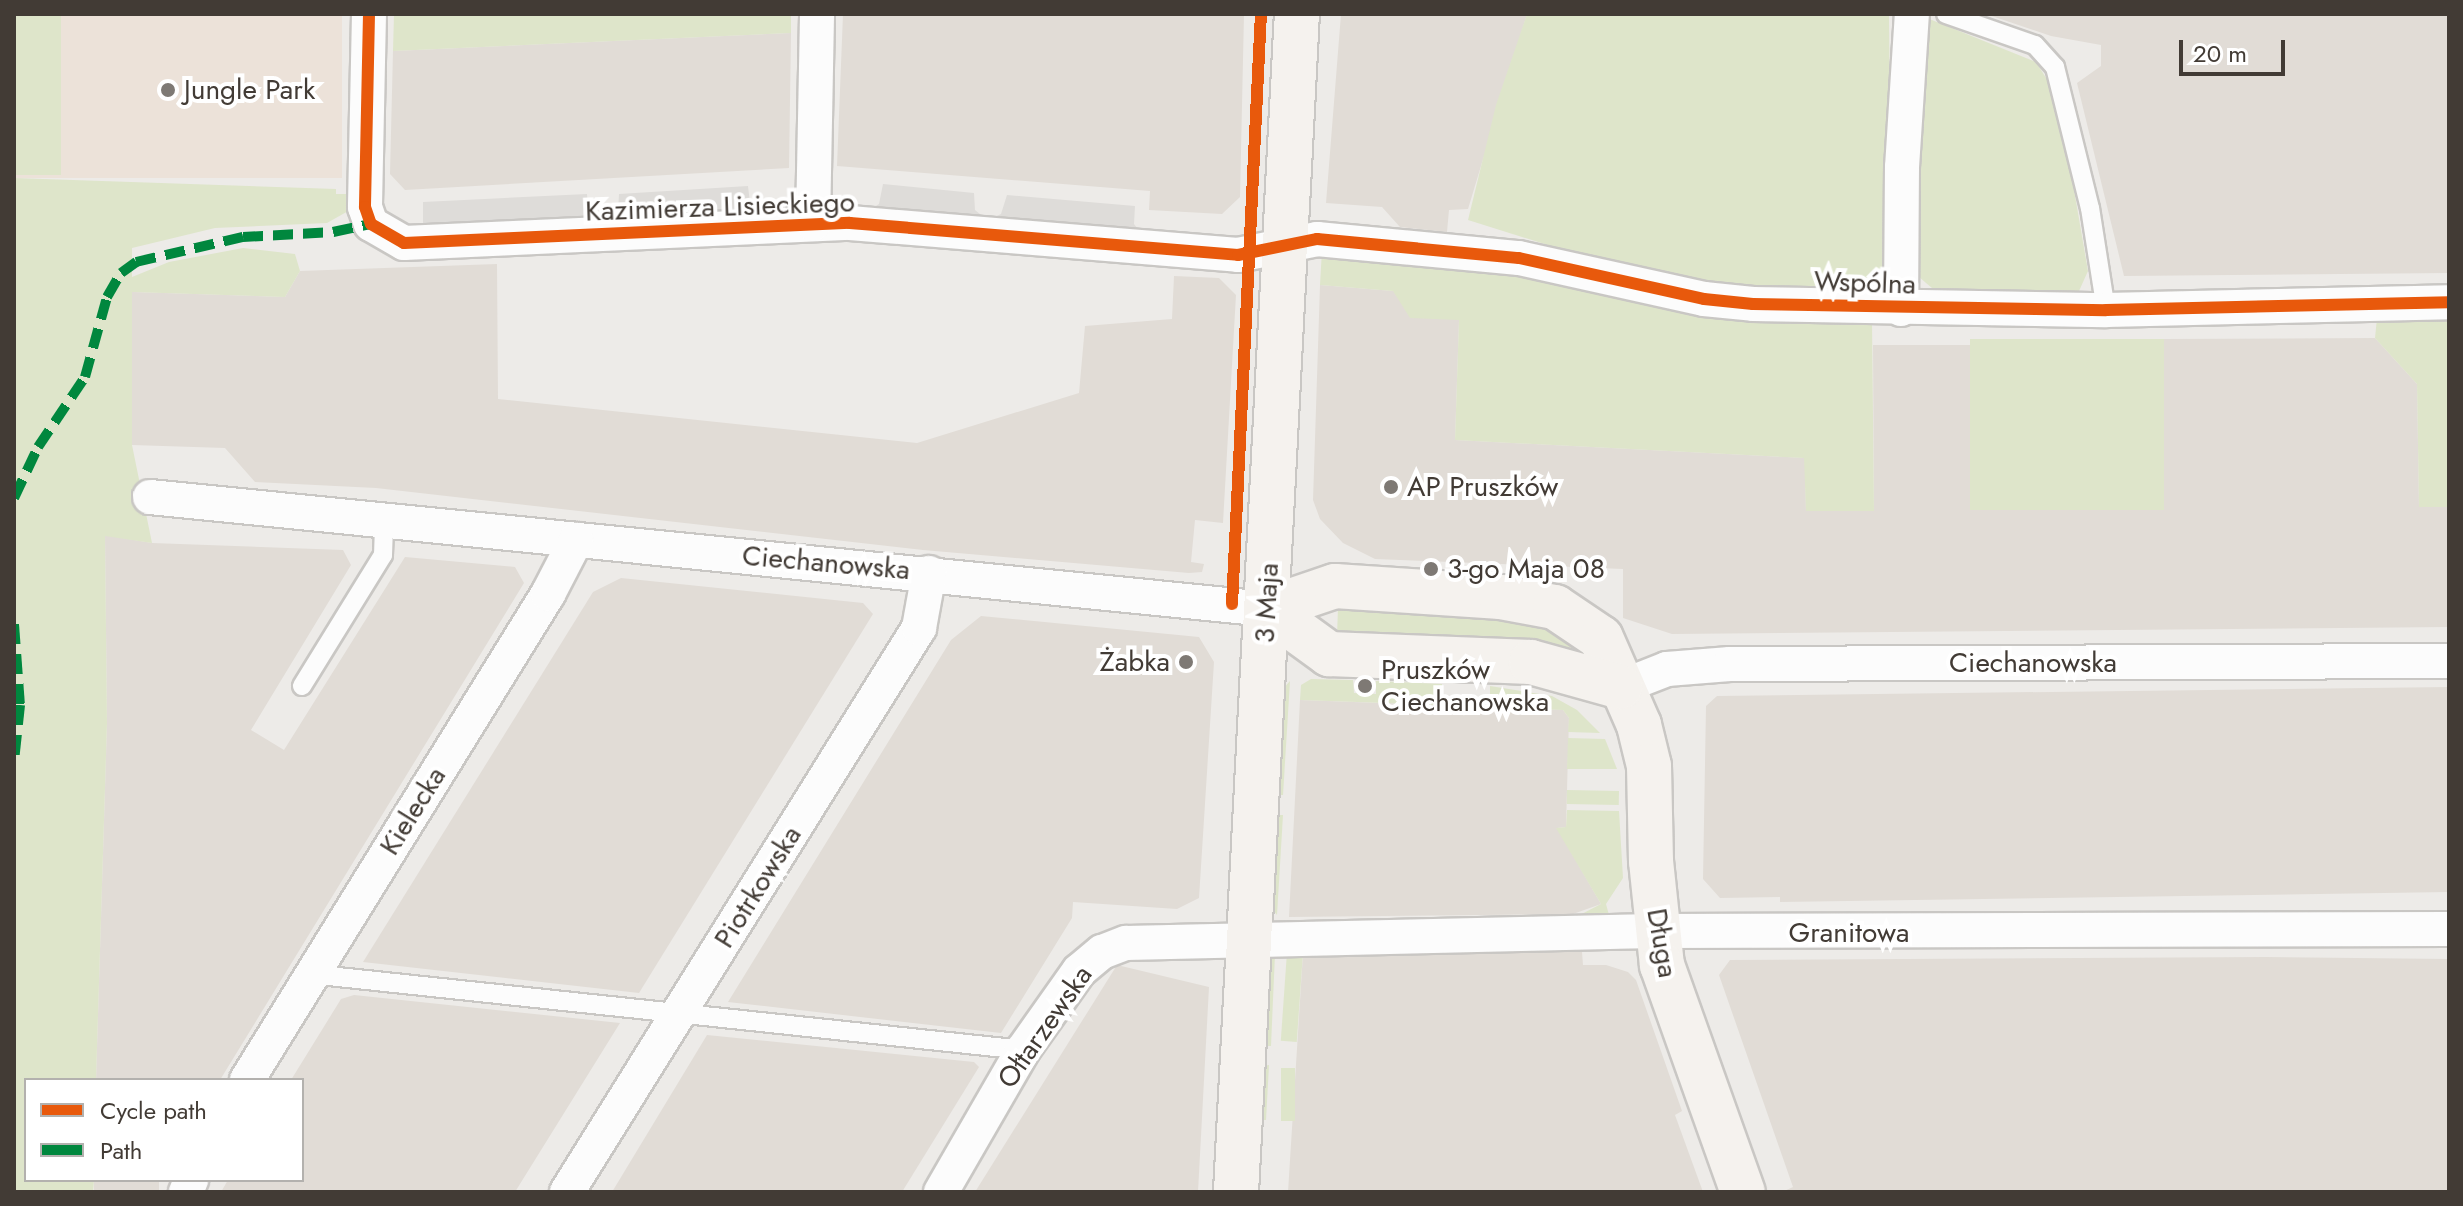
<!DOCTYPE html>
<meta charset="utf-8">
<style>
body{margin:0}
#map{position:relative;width:2463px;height:1206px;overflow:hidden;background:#edebe8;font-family:Jost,sans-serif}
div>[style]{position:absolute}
.residential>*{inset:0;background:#e1dcd6;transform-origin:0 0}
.commercial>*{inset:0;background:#ece2d9;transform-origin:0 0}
.green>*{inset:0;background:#dee5ca;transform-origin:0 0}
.parking>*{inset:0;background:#dedcd9}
.roads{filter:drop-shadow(2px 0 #c9c7c4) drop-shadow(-2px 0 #c9c7c4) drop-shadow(0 2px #c9c7c4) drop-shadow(0 -2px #c9c7c4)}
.lane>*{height:18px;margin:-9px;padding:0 9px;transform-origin:9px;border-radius:9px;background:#fcfcfc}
.street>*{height:34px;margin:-17px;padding:0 17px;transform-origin:17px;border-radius:17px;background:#fcfcfc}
.secondary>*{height:44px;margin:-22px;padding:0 22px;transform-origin:22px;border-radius:22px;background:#f5f2ee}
.quiet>*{height:10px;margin-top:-5px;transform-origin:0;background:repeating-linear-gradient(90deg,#00873e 0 20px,transparent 0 30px)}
.cycleway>*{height:12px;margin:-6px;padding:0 6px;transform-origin:6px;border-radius:6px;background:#e8590c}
.dots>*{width:22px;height:22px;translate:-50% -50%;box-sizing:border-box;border:4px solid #fff;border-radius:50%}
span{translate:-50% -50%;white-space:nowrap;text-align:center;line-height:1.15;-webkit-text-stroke:8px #fff;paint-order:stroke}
.poi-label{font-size:28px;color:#423b35}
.left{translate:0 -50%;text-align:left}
.right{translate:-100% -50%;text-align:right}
.street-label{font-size:28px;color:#423b35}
.frame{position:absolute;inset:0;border:16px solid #423b35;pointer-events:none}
.legend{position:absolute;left:24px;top:1078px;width:280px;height:104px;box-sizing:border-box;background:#fff;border:2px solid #b3b1ae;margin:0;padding:10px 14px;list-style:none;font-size:24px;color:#423b35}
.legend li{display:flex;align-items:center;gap:16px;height:40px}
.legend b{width:40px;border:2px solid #b3b1ae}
.scale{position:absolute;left:2179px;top:40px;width:106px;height:36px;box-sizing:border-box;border:4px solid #423b35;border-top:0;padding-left:10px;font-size:24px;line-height:28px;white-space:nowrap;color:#423b35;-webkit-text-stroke:6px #fff;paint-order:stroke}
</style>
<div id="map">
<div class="residential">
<div style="clip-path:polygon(843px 14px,1244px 14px,1240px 197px,1222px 214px,1149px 210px,1150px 191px,837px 166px)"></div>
<div style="clip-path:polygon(1341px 14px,1527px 14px,1468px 209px,1449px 210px,1447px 232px,1400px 227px,1382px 207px,1326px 203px)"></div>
<div style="clip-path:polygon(1986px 14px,2449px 14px,2449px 273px,2124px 276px,2077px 83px,2101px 66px,2101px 45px,2051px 36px)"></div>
<div style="clip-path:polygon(791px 33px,789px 168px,405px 190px,390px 174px,393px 51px)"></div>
<div style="clip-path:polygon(497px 264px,498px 399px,917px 443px,1079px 393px,1085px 326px,1172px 319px,1174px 276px,1219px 278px,1236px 295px,1223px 523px,1195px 520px,1191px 562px,1204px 564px,1202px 572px,1189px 573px,923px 550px,376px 488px,255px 482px,225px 448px,132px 445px,132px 292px,285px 297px,300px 271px)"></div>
<div style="clip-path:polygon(1320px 285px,1393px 291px,1459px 320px,1455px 440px,1805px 458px,1806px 511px,1874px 511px,1873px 345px,1970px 345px,1971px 509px,2164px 510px,2164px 339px,2375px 338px,2417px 384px,2419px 507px,2449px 507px,2449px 627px,1672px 634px,1623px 618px,1623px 569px,1375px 559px,1343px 543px,1320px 519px,1313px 500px)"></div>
<div style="clip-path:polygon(105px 535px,152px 543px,343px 550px,351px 565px,251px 730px,284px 750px,405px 557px,515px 567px,524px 583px,220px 1080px,96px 1080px,107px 723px)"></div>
<div style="clip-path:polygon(621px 578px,863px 603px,873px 614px,639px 993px,363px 962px,593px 592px)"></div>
<div style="clip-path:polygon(981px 616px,1199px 637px,1214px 662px,1199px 898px,1177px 909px,1073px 902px,1072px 918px,1001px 1033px,728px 1002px,951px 640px)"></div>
<div style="clip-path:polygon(2449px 687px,2449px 892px,1780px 902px,1780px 897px,1720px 898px,1703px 879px,1706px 706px,1717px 696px)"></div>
<div style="clip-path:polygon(1300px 700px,1563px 710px,1569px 718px,1566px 827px,1557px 828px,1601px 904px,1573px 914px,1289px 917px)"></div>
<div style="clip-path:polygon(1378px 951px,1582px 952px,1583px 965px,1606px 965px,1628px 972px,1636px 980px,1682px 1111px,1675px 1115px,1703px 1192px,1288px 1192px,1303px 953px)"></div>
<div style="clip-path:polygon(2266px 957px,2449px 959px,2449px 1192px,1782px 1192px,1793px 1187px,1719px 975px,1730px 960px)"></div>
<div style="clip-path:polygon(1117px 965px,1209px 987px,1198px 1192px,975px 1192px)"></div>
<div style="clip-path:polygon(354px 995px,620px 1023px,515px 1192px,221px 1192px,228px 1180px,302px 1180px,302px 1080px,291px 1080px,341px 999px)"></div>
<div style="clip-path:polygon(707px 1035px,974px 1062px,979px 1067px,902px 1192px,612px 1192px)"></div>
<div style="left:94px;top:1180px;width:65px;height:12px"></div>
</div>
<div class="commercial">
<div style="left:14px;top:14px;width:328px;height:164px"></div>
</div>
<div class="green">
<div style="left:14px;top:14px;width:47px;height:161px"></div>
<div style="clip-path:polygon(394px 14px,791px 14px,791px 33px,393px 51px)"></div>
<div style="clip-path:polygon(1527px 14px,1889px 14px,1891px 249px,1882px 275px,1868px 289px,1844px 294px,1696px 283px,1618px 267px,1468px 220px,1496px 105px)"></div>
<div style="clip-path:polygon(1922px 16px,2036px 62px,2058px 97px,2088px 271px,2079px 291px,1969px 295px,1932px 288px,1919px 277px,1914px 256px)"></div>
<div style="clip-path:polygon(14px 178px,336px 189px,336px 194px,350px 194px,350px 210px,327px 223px,215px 228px,132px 248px,132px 277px,169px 262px,243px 248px,295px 254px,300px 271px,285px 297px,132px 292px,132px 445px,152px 543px,105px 536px,107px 723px,96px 1080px,26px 1080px,26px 1180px,94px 1180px,93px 1192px,14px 1192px)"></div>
<div style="clip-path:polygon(1322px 250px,1525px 271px,1872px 321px,1874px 511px,1806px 511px,1804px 458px,1455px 440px,1459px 320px,1410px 318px,1393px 291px,1320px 285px)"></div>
<div style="clip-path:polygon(2449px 316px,2449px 507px,2419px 507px,2417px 384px,2375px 338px,2377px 318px)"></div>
<div style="left:2164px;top:339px;width:171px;height:194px;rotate:90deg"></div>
<div style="clip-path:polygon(1338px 607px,1523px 611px,1584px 648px,1578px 655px,1337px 637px)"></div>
<div style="clip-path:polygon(1311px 679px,1353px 680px,1354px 693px,1376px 694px,1376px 681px,1442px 684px,1442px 705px,1300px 700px,1301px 685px)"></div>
<div style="clip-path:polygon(1290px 681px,1283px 795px,1278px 795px,1281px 691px)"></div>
<div style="clip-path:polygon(1490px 686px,1552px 696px,1577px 710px,1600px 733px,1568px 732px,1569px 718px,1563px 710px,1490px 707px)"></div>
<div style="clip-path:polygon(1568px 738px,1605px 739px,1617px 769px,1567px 769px)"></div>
<div style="left:1567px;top:790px;width:52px;height:14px;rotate:1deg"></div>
<div style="clip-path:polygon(1567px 810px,1619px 811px,1623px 878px,1606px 904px,1609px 915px,1601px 918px,1572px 919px,1601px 904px,1556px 828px,1566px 827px)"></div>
<div style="clip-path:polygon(1278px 815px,1283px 815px,1277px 915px,1268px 903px)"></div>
<div style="left:1287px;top:952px;width:16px;height:89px;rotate:4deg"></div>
<div style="clip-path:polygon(1275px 954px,1271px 1046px,1264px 1046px,1266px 962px)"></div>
<div style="clip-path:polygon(1269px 1065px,1266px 1120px,1263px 1120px,1257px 1116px,1263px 1066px)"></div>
<div style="left:1281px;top:1068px;width:14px;height:53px"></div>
</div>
<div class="parking">
<div style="clip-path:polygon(883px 184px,974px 193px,975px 210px,986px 219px,871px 209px,879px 204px)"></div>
<div style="clip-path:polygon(748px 186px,750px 203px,763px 211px,609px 220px,618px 212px,619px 194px)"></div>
<div style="clip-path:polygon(587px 194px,588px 210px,600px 220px,423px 228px,423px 202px)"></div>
<div style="clip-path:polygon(1007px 195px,1135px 206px,1134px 224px,1140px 232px,990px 219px,1001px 214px)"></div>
</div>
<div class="roads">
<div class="lane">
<div style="left:1946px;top:14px;width:94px;rotate:19.2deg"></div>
<div style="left:2035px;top:45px;width:30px;rotate:48deg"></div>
<div style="left:2055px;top:67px;width:145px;rotate:76.1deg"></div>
<div style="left:2090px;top:208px;width:103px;rotate:81.1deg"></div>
<div style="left:302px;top:686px;width:154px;rotate:-58.3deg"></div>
<div style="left:383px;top:555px;width:33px;rotate:-88deg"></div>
<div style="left:310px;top:974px;width:717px;rotate:6.08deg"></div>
</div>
<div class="street">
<div style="left:369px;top:14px;width:193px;rotate:91.2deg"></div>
<div style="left:365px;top:207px;width:18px;rotate:71deg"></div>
<div style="left:371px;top:224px;width:38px;rotate:30deg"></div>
<div style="left:404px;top:243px;width:446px;rotate:-2.6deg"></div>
<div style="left:850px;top:223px;width:389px;rotate:4.7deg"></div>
<div style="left:1238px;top:255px;width:81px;rotate:-11.4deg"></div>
<div style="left:1317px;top:239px;width:203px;rotate:5.4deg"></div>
<div style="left:1519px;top:258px;width:189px;rotate:12.5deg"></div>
<div style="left:1704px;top:299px;width:49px;rotate:5.8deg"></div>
<div style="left:1753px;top:304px;width:353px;rotate:1deg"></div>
<div style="left:2106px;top:310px;width:343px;rotate:-1.3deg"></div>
<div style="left:813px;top:224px;width:210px;rotate:-88.9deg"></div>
<div style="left:1901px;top:309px;width:142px;rotate:-89.6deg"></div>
<div style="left:1902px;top:167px;width:153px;rotate:-86.3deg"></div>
<div style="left:150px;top:497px;width:1123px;rotate:5.73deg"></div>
<div style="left:1621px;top:687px;width:49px;rotate:-21.4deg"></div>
<div style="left:1667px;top:669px;width:63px;rotate:-4.5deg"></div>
<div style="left:1730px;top:664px;width:719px;rotate:-0.24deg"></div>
<div style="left:247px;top:1080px;width:572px;rotate:-58.23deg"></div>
<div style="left:548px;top:594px;width:61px;rotate:-62.6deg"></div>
<div style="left:186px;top:1192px;width:13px;rotate:-67deg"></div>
<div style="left:567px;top:1192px;width:665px;rotate:-58.03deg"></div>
<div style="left:919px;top:628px;width:56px;rotate:-79.7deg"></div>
<div style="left:941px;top:1192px;width:164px;rotate:-60deg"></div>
<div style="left:1023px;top:1050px;width:97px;rotate:-54.7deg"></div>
<div style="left:1079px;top:971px;width:30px;rotate:-40deg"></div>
<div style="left:1102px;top:952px;width:26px;rotate:-21deg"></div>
<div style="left:1126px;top:943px;width:530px;rotate:-1.3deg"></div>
<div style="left:1656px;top:931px;width:793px;rotate:-0.14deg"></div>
</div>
<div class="secondary">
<div style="left:1267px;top:609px;width:72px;rotate:-18.7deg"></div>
<div style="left:1335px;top:586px;width:166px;rotate:3.8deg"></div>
<div style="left:1501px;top:597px;width:55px;rotate:10.5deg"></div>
<div style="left:1555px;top:607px;width:55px;rotate:34deg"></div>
<div style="left:1601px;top:638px;width:95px;rotate:66.4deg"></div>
<div style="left:1639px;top:725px;width:42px;rotate:76.3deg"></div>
<div style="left:1649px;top:766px;width:95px;rotate:88.8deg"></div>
<div style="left:1651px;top:861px;width:105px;rotate:84deg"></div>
<div style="left:1662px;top:965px;width:241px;rotate:70.4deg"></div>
<div style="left:1267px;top:609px;width:77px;rotate:36deg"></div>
<div style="left:1329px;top:654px;width:202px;rotate:2.3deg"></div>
<div style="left:1531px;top:662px;width:93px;rotate:15.5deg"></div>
<div style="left:1236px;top:1192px;width:1180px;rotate:-87.04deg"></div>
</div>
</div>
<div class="quiet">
<div style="left:14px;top:498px;width:56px;rotate:-64.8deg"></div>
<div style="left:38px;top:447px;width:84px;rotate:-56.1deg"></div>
<div style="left:85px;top:377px;width:83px;rotate:-74.6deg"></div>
<div style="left:107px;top:297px;width:28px;rotate:-60deg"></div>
<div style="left:121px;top:273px;width:19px;rotate:-36deg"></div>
<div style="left:136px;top:262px;width:110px;rotate:-13.2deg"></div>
<div style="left:243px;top:237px;width:90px;rotate:-3.2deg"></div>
<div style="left:333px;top:232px;width:39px;rotate:-12deg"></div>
<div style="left:14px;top:624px;width:81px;rotate:85.8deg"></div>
<div style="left:20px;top:705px;width:56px;rotate:96.1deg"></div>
</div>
<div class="cycleway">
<div style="left:369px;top:14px;width:193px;rotate:91.2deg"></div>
<div style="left:365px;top:207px;width:18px;rotate:71deg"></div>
<div style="left:371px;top:224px;width:38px;rotate:30deg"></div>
<div style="left:404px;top:243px;width:446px;rotate:-2.6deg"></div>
<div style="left:850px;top:223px;width:389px;rotate:4.7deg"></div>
<div style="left:1238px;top:255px;width:81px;rotate:-11.4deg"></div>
<div style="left:1317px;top:239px;width:203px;rotate:5.4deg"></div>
<div style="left:1519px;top:258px;width:189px;rotate:12.5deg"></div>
<div style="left:1704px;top:299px;width:49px;rotate:5.8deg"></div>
<div style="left:1753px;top:304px;width:353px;rotate:1deg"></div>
<div style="left:2106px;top:310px;width:343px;rotate:-1.3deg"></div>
<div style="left:1232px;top:604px;width:591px;rotate:-87.19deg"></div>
</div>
<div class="dots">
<div style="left:168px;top:90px;background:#7e7974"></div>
<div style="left:1391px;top:487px;background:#7e7974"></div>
<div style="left:1431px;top:569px;background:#7e7974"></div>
<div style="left:1186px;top:662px;background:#7e7974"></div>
<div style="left:1365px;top:686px;background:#7e7974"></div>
</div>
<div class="poi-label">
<span class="left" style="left:184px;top:90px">Jungle Park</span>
<span class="left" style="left:1407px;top:487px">AP Pruszków</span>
<span class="left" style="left:1447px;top:569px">3-go Maja 08</span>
<span class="right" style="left:1170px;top:662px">Żabka</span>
<span class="left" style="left:1381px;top:686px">Pruszków<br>Ciechanowska</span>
</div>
<div class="street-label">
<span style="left:720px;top:207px;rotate:-2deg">Kazimierza Lisieckiego</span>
<span style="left:1865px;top:283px;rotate:2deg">Wspólna</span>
<span style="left:826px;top:563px;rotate:5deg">Ciechanowska</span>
<span style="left:1267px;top:603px;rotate:-87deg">3 Maja</span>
<span style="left:2033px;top:663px">Ciechanowska</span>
<span style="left:413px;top:811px;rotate:-58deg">Kielecka</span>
<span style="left:758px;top:887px;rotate:-58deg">Piotrkowska</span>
<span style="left:1849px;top:933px">Granitowa</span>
<span style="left:1662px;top:943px;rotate:80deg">Długa</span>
<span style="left:1045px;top:1027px;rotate:-55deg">Ołtarzewska</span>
</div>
<div class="frame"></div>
<ul class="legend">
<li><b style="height:10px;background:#e8590c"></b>Cycle path</li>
<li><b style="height:10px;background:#00873e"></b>Path</li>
</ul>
<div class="scale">20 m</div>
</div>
